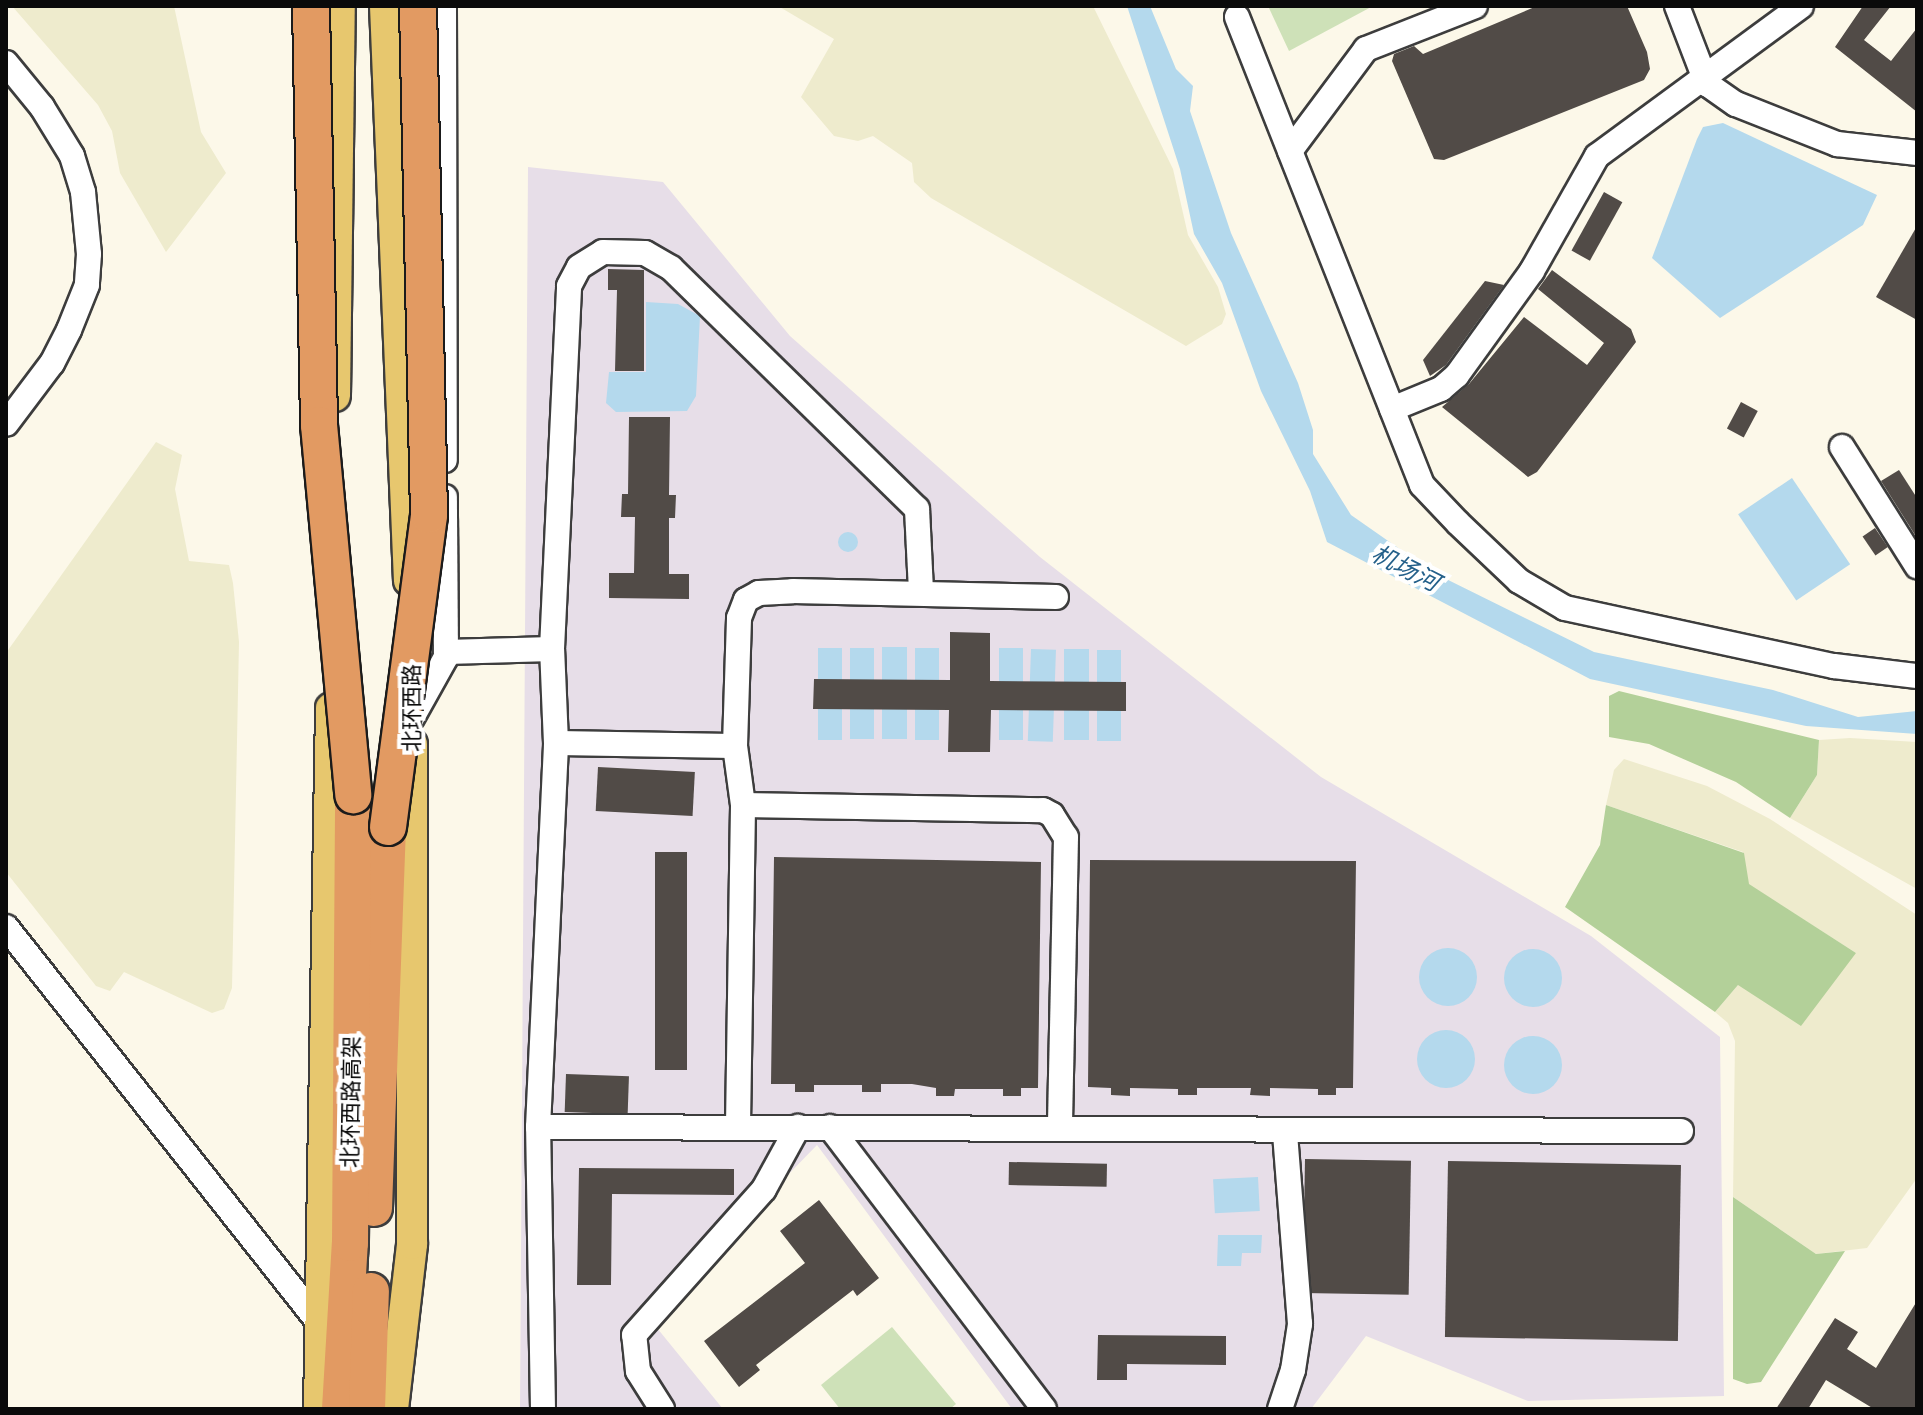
<!DOCTYPE html>
<meta charset="utf-8">
<style>
body{margin:0}
#map{position:relative;width:1923px;height:1415px;overflow:hidden;background:#fcf8e9;font-family:"Roboto Serif","Noto Sans SC",serif}
div>[style]{position:absolute}
.industrial>*{inset:0;background:#e7dee8}
.farmland>*{inset:0;background:#eeebcd}
.green>*{inset:0;background:#cee1b8}
.forest>*{inset:0;background:#b3d099}
.water>*{inset:0;background:#b4d9ed;transform-origin:0 0}
.round{border-radius:50%}
.building>*{inset:0;background:#514b47;transform-origin:0 0}
.roads{filter:drop-shadow(2px 0 #3d3d3d) drop-shadow(-2px 0 #3d3d3d) drop-shadow(0 2px #3d3d3d) drop-shadow(0 -2px #3d3d3d)}
.minor>*{height:24px;margin:-12px;padding:0 12px;transform-origin:12px;border-radius:12px;background:#fff}
.major>*{height:30px;margin:-15px;padding:0 15px;transform-origin:15px;border-radius:15px;background:#e7c76e}
.highway>*{height:36px;margin:-18px;padding:0 18px;transform-origin:18px;border-radius:18px;background:#e29a62}
.bridges{filter:drop-shadow(2px 0 #1b1b1b) drop-shadow(-2px 0 #1b1b1b) drop-shadow(0 2px #1b1b1b) drop-shadow(0 -2px #1b1b1b)}
.highway-bridge>*{height:36px;margin:-18px;padding:0 18px;transform-origin:18px;border-radius:18px;background:#e29a62}
span{translate:-50% -50%;white-space:nowrap;text-align:center;line-height:1.15;-webkit-text-stroke:8px #fff;paint-order:stroke}
.street-label{font-size:22px;color:#0a0a0a}
.water-label{font-size:24px;color:#24608a;font-style:italic}
.frame{position:absolute;inset:0;border:8px solid #0a0a0a;pointer-events:none}
</style>
<div id="map">
<div class="industrial">
<div style="clip-path:polygon(528px 167px,663px 182px,790px 336px,1040px 557px,1321px 777px,1591px 936px,1720px 1037px,1724px 1396px,1528px 1401px,1366px 1336px,1311px 1409px,1012px 1409px,817px 1145px,671px 1295px,657px 1328px,723px 1409px,520px 1409px)"></div>
</div>
<div class="farmland">
<div style="clip-path:polygon(12px 6px,174px 6px,201px 132px,226px 173px,166px 252px,120px 173px,112px 131px,98px 105px)"></div>
<div style="clip-path:polygon(778px 6px,1093px 6px,1173px 169px,1188px 235px,1218px 287px,1226px 314px,1222px 324px,1186px 346px,931px 198px,914px 182px,912px 163px,873px 136px,858px 141px,834px 136px,801px 97px,834px 39px)"></div>
<div style="clip-path:polygon(156px 442px,182px 455px,175px 489px,189px 561px,229px 565px,233px 583px,239px 642px,232px 988px,224px 1009px,212px 1013px,124px 972px,110px 991px,96px 986px,6px 872px,6px 653px)"></div>
<div style="clip-path:polygon(1850px 738px,1917px 742px,1917px 889px,1790px 818px,1817px 775px,1819px 740px)"></div>
<div style="clip-path:polygon(1624px 759px,1707px 786px,1770px 819px,1917px 915px,1917px 1178px,1867px 1248px,1816px 1254px,1733px 1197px,1735px 1041px,1728px 1023px,1715px 1012px,1738px 985px,1856px 953px,1748px 884px,1743px 852px,1606px 805px,1614px 770px)"></div>
</div>
<div class="green">
<div style="clip-path:polygon(1268px 6px,1373px 6px,1289px 51px)"></div>
<div style="clip-path:polygon(892px 1327px,956px 1404px,950px 1409px,840px 1409px,821px 1385px)"></div>
</div>
<div class="forest">
<div style="clip-path:polygon(1619px 691px,1819px 740px,1817px 775px,1790px 818px,1736px 782px,1649px 744px,1609px 737px,1609px 696px)"></div>
<div style="clip-path:polygon(1606px 805px,1744px 853px,1749px 884px,1856px 953px,1801px 1026px,1738px 985px,1715px 1012px,1565px 907px,1600px 845px)"></div>
<div style="clip-path:polygon(1733px 1197px,1816px 1254px,1845px 1251px,1761px 1382px,1747px 1384px,1733px 1379px)"></div>
</div>
<div class="water">
<div style="clip-path:polygon(1127px 6px,1150px 6px,1176px 69px,1193px 86px,1190px 111px,1231px 233px,1298px 383px,1313px 430px,1313px 454px,1351px 515px,1434px 573px,1594px 652px,1773px 690px,1858px 717px,1917px 711px,1917px 734px,1806px 726px,1590px 679px,1327px 542px,1310px 491px,1261px 391px,1222px 283px,1194px 234px,1180px 169px)"></div>
<div style="clip-path:polygon(1723px 123px,1877px 195px,1863px 225px,1720px 318px,1652px 258px,1697px 139px,1703px 127px)"></div>
<div style="clip-path:polygon(646px 302px,678px 304px,700px 316px,696px 396px,687px 411px,616px 412px,606px 403px,609px 372px,646px 372px)"></div>
<div style="left:1792px;top:478px;width:104px;height:65px;rotate:56deg"></div>
<div class="round" style="left:838px;top:532px;width:20px;height:20px"></div>
<div style="left:882px;top:647px;width:25px;height:92px"></div>
<div style="left:818px;top:648px;width:24px;height:92px"></div>
<div style="left:850px;top:648px;width:24px;height:91px"></div>
<div style="left:915px;top:648px;width:24px;height:92px"></div>
<div style="left:999px;top:648px;width:24px;height:92px"></div>
<div style="left:1031px;top:649px;width:25px;height:92px;rotate:2deg"></div>
<div style="left:1064px;top:649px;width:25px;height:91px"></div>
<div style="left:1097px;top:650px;width:24px;height:91px"></div>
<div class="round" style="left:1419px;top:948px;width:58px;height:58px"></div>
<div class="round" style="left:1504px;top:949px;width:58px;height:58px"></div>
<div class="round" style="left:1417px;top:1030px;width:58px;height:58px"></div>
<div class="round" style="left:1504px;top:1036px;width:58px;height:58px"></div>
<div style="left:1258px;top:1177px;width:34px;height:45px;rotate:87deg"></div>
<div style="clip-path:polygon(1218px 1235px,1262px 1235px,1261px 1253px,1242px 1253px,1241px 1266px,1217px 1266px)"></div>
</div>
<div class="building">
<div style="clip-path:polygon(1537px 6px,1627px 6px,1647px 52px,1650px 69px,1644px 80px,1444px 160px,1434px 159px,1392px 61px,1394px 54px,1414px 46px,1423px 54px)"></div>
<div style="clip-path:polygon(1863px 6px,1891px 6px,1864px 40px,1891px 61px,1917px 28px,1917px 112px,1835px 47px)"></div>
<div style="left:1604px;top:192px;width:21px;height:67px;rotate:29deg"></div>
<div style="clip-path:polygon(1917px 226px,1917px 320px,1876px 297px)"></div>
<div style="clip-path:polygon(608px 269px,644px 270px,644px 371px,615px 371px,617px 290px,608px 290px)"></div>
<div style="clip-path:polygon(1552px 270px,1631px 329px,1636px 342px,1537px 472px,1528px 477px,1442px 407px,1469px 384px,1524px 317px,1587px 365px,1604px 343px,1538px 289px)"></div>
<div style="clip-path:polygon(1485px 281px,1504px 285px,1446px 365px,1430px 376px,1423px 360px)"></div>
<div style="left:1741px;top:402px;width:19px;height:30px;rotate:28deg"></div>
<div style="clip-path:polygon(629px 417px,670px 417px,669px 495px,676px 495px,675px 518px,669px 518px,669px 574px,689px 574px,689px 599px,609px 598px,609px 573px,634px 573px,635px 517px,621px 517px,622px 494px,628px 494px)"></div>
<div style="clip-path:polygon(1899px 470px,1917px 498px,1917px 538px,1881px 481px)"></div>
<div style="left:1875px;top:528px;width:23px;height:15px;rotate:56deg"></div>
<div style="clip-path:polygon(950px 632px,990px 633px,990px 681px,1126px 682px,1126px 711px,991px 710px,990px 752px,948px 752px,949px 710px,813px 709px,814px 679px,950px 680px)"></div>
<div style="left:598px;top:767px;width:97px;height:44px;rotate:3deg"></div>
<div style="left:655px;top:852px;width:32px;height:218px"></div>
<div style="clip-path:polygon(774px 857px,1041px 862px,1038px 1088px,1021px 1088px,1021px 1096px,1003px 1096px,1003px 1089px,955px 1089px,954px 1096px,936px 1096px,936px 1088px,912px 1084px,881px 1084px,881px 1092px,862px 1092px,862px 1085px,814px 1085px,814px 1092px,795px 1092px,795px 1084px,771px 1084px)"></div>
<div style="clip-path:polygon(1090px 860px,1356px 861px,1353px 1088px,1336px 1088px,1336px 1095px,1318px 1095px,1318px 1089px,1270px 1088px,1270px 1096px,1250px 1095px,1251px 1088px,1197px 1088px,1197px 1095px,1178px 1095px,1178px 1089px,1130px 1088px,1130px 1096px,1111px 1095px,1111px 1088px,1088px 1087px)"></div>
<div style="left:566px;top:1074px;width:63px;height:38px;rotate:2deg"></div>
<div style="left:1305px;top:1159px;width:106px;height:134px;rotate:1deg"></div>
<div style="left:1448px;top:1161px;width:233px;height:176px;rotate:1deg"></div>
<div style="left:1009px;top:1162px;width:98px;height:23px;rotate:1deg"></div>
<div style="clip-path:polygon(579px 1168px,734px 1169px,734px 1195px,612px 1194px,611px 1285px,577px 1285px)"></div>
<div style="clip-path:polygon(819px 1200px,879px 1278px,857px 1296px,853px 1290px,756px 1365px,760px 1370px,739px 1387px,704px 1341px,805px 1263px,780px 1231px)"></div>
<div style="clip-path:polygon(1917px 1301px,1917px 1409px,1874px 1409px,1826px 1380px,1808px 1409px,1776px 1409px,1835px 1318px,1858px 1332px,1847px 1349px,1876px 1368px)"></div>
<div style="clip-path:polygon(1098px 1335px,1226px 1336px,1226px 1365px,1127px 1364px,1127px 1380px,1097px 1380px)"></div>
</div>
<div class="roads">
<div class="minor">
<div style="left:444px;top:6px;width:454px;rotate:89.9deg"></div>
<div style="left:1677px;top:6px;width:84px;rotate:69deg"></div>
<div style="left:1707px;top:84px;width:35px;rotate:35deg"></div>
<div style="left:1736px;top:104px;width:109px;rotate:21.6deg"></div>
<div style="left:1837px;top:144px;width:81px;rotate:6.4deg"></div>
<div style="left:1237px;top:17px;width:503px;rotate:68.43deg"></div>
<div style="left:1422px;top:485px;width:52px;rotate:46.5deg"></div>
<div style="left:1458px;top:523px;width:84px;rotate:43.6deg"></div>
<div style="left:1519px;top:581px;width:53px;rotate:30.4deg"></div>
<div style="left:1565px;top:608px;width:275px;rotate:12.2deg"></div>
<div style="left:1834px;top:666px;width:84px;rotate:6.9deg"></div>
<div style="left:6px;top:63px;width:57px;rotate:50.7deg"></div>
<div style="left:42px;top:107px;width:57px;rotate:58.5deg"></div>
<div style="left:72px;top:156px;width:38px;rotate:73deg"></div>
<div style="left:83px;top:192px;width:62px;rotate:84.5deg"></div>
<div style="left:89px;top:254px;width:31px;rotate:94deg"></div>
<div style="left:87px;top:285px;width:48px;rotate:111.8deg"></div>
<div style="left:69px;top:330px;width:37px;rotate:117deg"></div>
<div style="left:52px;top:363px;width:76px;rotate:127deg"></div>
<div style="left:1290px;top:151px;width:127px;rotate:-53.3deg"></div>
<div style="left:1366px;top:49px;width:117px;rotate:-21.5deg"></div>
<div style="left:1392px;top:409px;width:53px;rotate:-22.2deg"></div>
<div style="left:1441px;top:389px;width:21px;rotate:-41deg"></div>
<div style="left:1457px;top:375px;width:128px;rotate:-54.2deg"></div>
<div style="left:1532px;top:271px;width:132px;rotate:-60.5deg"></div>
<div style="left:1597px;top:156px;width:253px;rotate:-36.3deg"></div>
<div style="left:1842px;top:447px;width:141px;rotate:57.8deg"></div>
<div style="left:446px;top:652px;width:106px;rotate:-1.6deg"></div>
<div style="left:412px;top:718px;width:70px;rotate:-60.9deg"></div>
<div style="left:446px;top:657px;width:160px;rotate:-90.4deg"></div>
<div style="left:556px;top:743px;width:179px;rotate:1deg"></div>
<div style="left:743px;top:805px;width:300px;rotate:1deg"></div>
<div style="left:1043px;top:810px;width:10px;rotate:29deg"></div>
<div style="left:1052px;top:815px;width:26px;rotate:58deg"></div>
<div style="left:1066px;top:837px;width:289px;rotate:91.2deg"></div>
<div style="left:6px;top:927px;width:513px;rotate:51.65deg"></div>
<div style="left:738px;top:1125px;width:320px;rotate:-89.1deg"></div>
<div style="left:743px;top:805px;width:60px;rotate:-97.7deg"></div>
<div style="left:735px;top:746px;width:128px;rotate:-88.2deg"></div>
<div style="left:739px;top:618px;width:19px;rotate:-69deg"></div>
<div style="left:746px;top:600px;width:15px;rotate:-28deg"></div>
<div style="left:759px;top:593px;width:34px;rotate:-3deg"></div>
<div style="left:793px;top:591px;width:263px;rotate:1.3deg"></div>
<div style="left:538px;top:1127px;width:1143px;rotate:0.2deg"></div>
<div style="left:830px;top:1127px;width:354px;rotate:52.8deg"></div>
<div style="left:543px;top:1409px;width:282px;rotate:-91deg"></div>
<div style="left:538px;top:1127px;width:384px;rotate:-87.3deg"></div>
<div style="left:556px;top:743px;width:94px;rotate:-92.4deg"></div>
<div style="left:552px;top:649px;width:363px;rotate:-87.3deg"></div>
<div style="left:569px;top:286px;width:21px;rotate:-62deg"></div>
<div style="left:579px;top:267px;width:28px;rotate:-32deg"></div>
<div style="left:603px;top:252px;width:42px;rotate:1.4deg"></div>
<div style="left:645px;top:253px;width:30px;rotate:30deg"></div>
<div style="left:671px;top:268px;width:344px;rotate:44.4deg"></div>
<div style="left:917px;top:509px;width:82px;rotate:87.2deg"></div>
<div style="left:662px;top:1409px;width:45px;rotate:-122.3deg"></div>
<div style="left:638px;top:1371px;width:36px;rotate:-96deg"></div>
<div style="left:634px;top:1335px;width:195px;rotate:-48.3deg"></div>
<div style="left:764px;top:1189px;width:71px;rotate:-61.3deg"></div>
<div style="left:1280px;top:1409px;width:41px;rotate:-71.6deg"></div>
<div style="left:1293px;top:1370px;width:47px;rotate:-81.3deg"></div>
<div style="left:1300px;top:1324px;width:192px;rotate:-94.5deg"></div>
</div>
<div class="major">
<div style="left:385px;top:6px;width:575px;rotate:87.61deg"></div>
<div style="left:335px;top:396px;width:390px;rotate:-89.3deg"></div>
<div style="left:319px;top:1409px;width:701px;rotate:-89.02deg"></div>
<div style="left:393px;top:1409px;width:166px;rotate:-83.4deg"></div>
<div style="left:412px;top:1244px;width:500px;rotate:-90deg"></div>
</div>
<div class="highway">
<div style="left:374px;top:1208px;width:381px;rotate:-87.9deg"></div>
<div style="left:340px;top:1409px;width:166px;rotate:-86.6deg"></div>
<div style="left:350px;top:1243px;width:448px;rotate:-89.6deg"></div>
<div style="left:367px;top:1409px;width:118px;rotate:-88.1deg"></div>
</div>
</div>
<div class="bridges">
<div class="highway-bridge">
<div style="left:311px;top:6px;width:419px;rotate:88.9deg"></div>
<div style="left:319px;top:425px;width:372px;rotate:84.7deg"></div>
<div style="left:388px;top:827px;width:315px;rotate:-82.5deg"></div>
<div style="left:429px;top:515px;width:509px;rotate:-91.24deg"></div>
</div>
</div>
<div class="street-label">
<span style="left:412px;top:708px;rotate:-90deg">北环西路</span>
<span style="left:351px;top:1102px;rotate:-89deg">北环西路高架</span>
</div>
<div class="water-label">
<span style="left:1405px;top:569px;rotate:27deg">机场河</span>
</div>
<div class="frame"></div>
</div>
